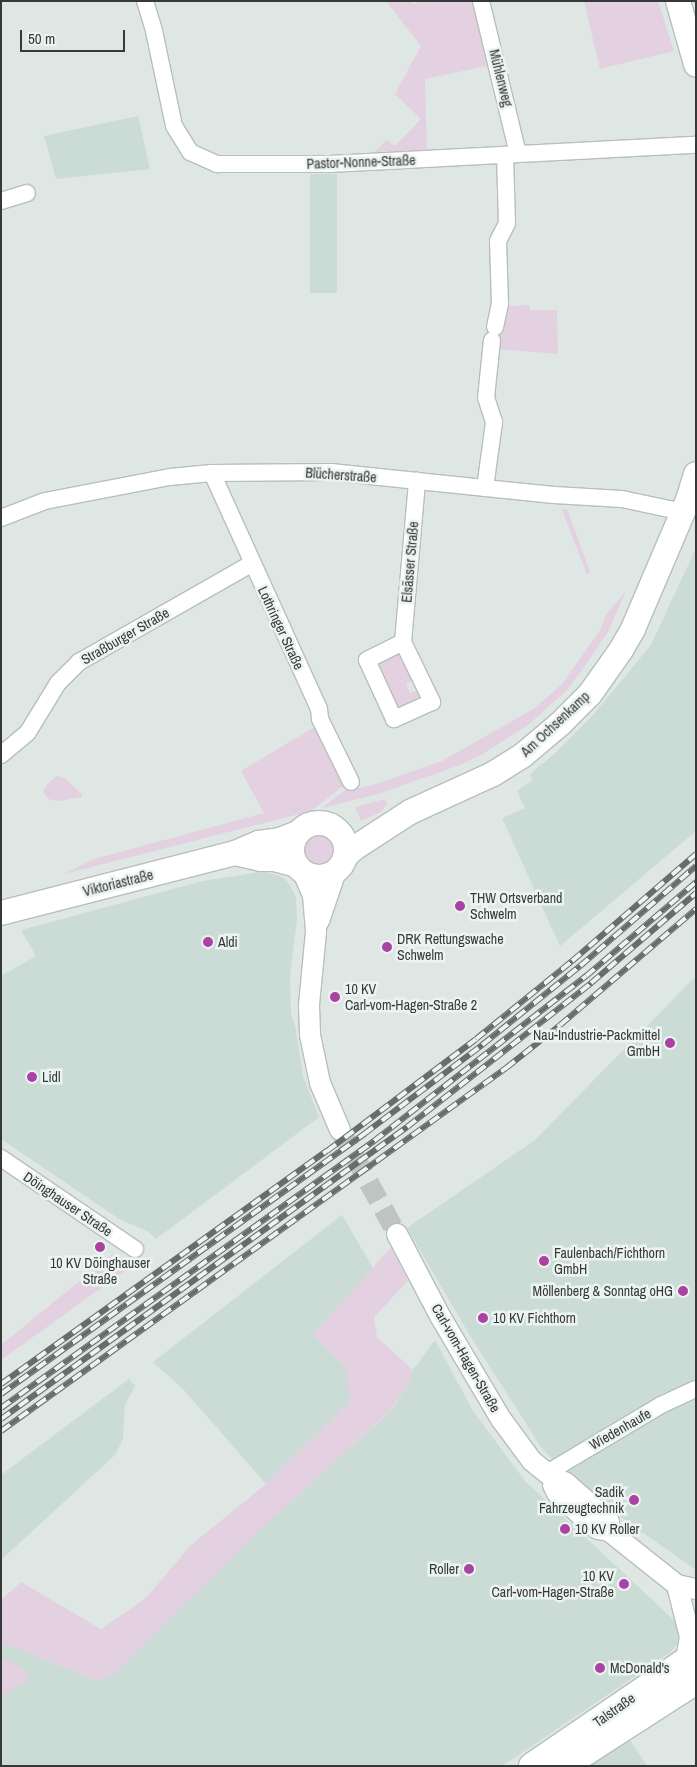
<!DOCTYPE html>
<meta charset="utf-8">
<style>
body{margin:0}
#map{position:relative;width:697px;height:1767px;overflow:hidden;background:#dfe7e4;font-family:"Archivo Narrow",sans-serif}
div>[style]{position:absolute}
.built>*{inset:0;background:#cbdbd6;transform-origin:0 0}
.green>*{inset:0;background:#e3d0e0}
.round{border-radius:50%}
.tertiary-tunnel>*{height:20px;margin-top:-10px;transform-origin:0;background:repeating-linear-gradient(90deg,#bdc4c2 0 20px,transparent 0 30px)}
.roads{filter:drop-shadow(1px 0 #b7bfbc) drop-shadow(-1px 0 #b7bfbc) drop-shadow(0 1px #b7bfbc) drop-shadow(0 -1px #b7bfbc)}
.minor>*{height:16px;margin:-8px;padding:0 8px;transform-origin:8px;border-radius:8px;background:#fff}
.tertiary>*{height:20px;margin:-10px;padding:0 10px;transform-origin:10px;border-radius:10px;background:#fff}
.secondary>*{height:24px;margin:-12px;padding:0 12px;transform-origin:12px;border-radius:12px;background:#fff}
.secondary>.ring{margin:-12px;padding:0;box-sizing:content-box;background:none;border:24px solid #fff;border-radius:50%}
.primary>*{height:26px;margin:-13px;padding:0 13px;transform-origin:13px;border-radius:13px;background:#fff}
.rail>*{height:5.5px;margin-top:-2.75px;transform-origin:0;background:repeating-linear-gradient(90deg,#ecf4f2 0 11px,#686d6b 0 22px);box-sizing:border-box;border-block:1px solid #686d6b}
.dots>*{width:14px;height:14px;translate:-50% -50%;box-sizing:border-box;border:2px solid #ecf4f2;border-radius:50%}
span{translate:-50% -50%;white-space:nowrap;text-align:center;line-height:1.15;-webkit-text-stroke:5px #ecf4f2;paint-order:stroke}
.street-label{font-size:14px;color:#363938}
.poi-label{font-size:14px;color:#363938}
.left{translate:0 -50%;text-align:left}
.right{translate:-100% -50%;text-align:right}
.frame{position:absolute;inset:0;border:2px solid #363938;pointer-events:none}
.scale{position:absolute;left:20px;top:30px;width:105px;height:22px;box-sizing:border-box;border:2px solid #363938;border-top:0;padding-left:6px;font-size:15px;line-height:18px;white-space:nowrap;color:#363938;-webkit-text-stroke:4px #ecf4f2;paint-order:stroke}
</style>
<div id="map">
<div class="built">
<div style="clip-path:polygon(138px 116px,150px 169px,56px 179px,44px 136px)"></div>
<div style="left:310px;top:174px;width:27px;height:119px"></div>
<div style="clip-path:polygon(696px 548px,696px 831px,560px 946px,502px 818px,525px 808px,517px 791px,532px 780px,530px 774px,553px 755px,592px 716px,651px 645px)"></div>
<div style="clip-path:polygon(265px 871px,282px 877px,288px 882px,296px 897px,297px 919px,290px 976px,291px 1013px,295px 1025px,303px 1076px,319px 1117px,156px 1239px,147px 1231px,119px 1219px,1px 1139px,1px 976px,36px 956px,21px 930px,203px 881px)"></div>
<div style="clip-path:polygon(696px 976px,696px 1570px,592px 1497px,543px 1450px,472px 1339px,407px 1228px,535px 1140px)"></div>
<div style="clip-path:polygon(342px 1215px,373px 1268px,313px 1335px,346px 1368px,351px 1402px,266px 1484px,184px 1390px,153px 1362px)"></div>
<div style="clip-path:polygon(435px 1340px,473px 1411px,525px 1481px,675px 1621px,678px 1631px,678px 1643px,671px 1652px,502px 1766px,1px 1766px,1px 1645px,15px 1647px,93px 1679px,392px 1410px,407px 1386px,413px 1370px)"></div>
<div style="clip-path:polygon(129px 1379px,135px 1386px,125px 1405px,123px 1439px,115px 1455px,1px 1560px,1px 1475px)"></div>
<div style="clip-path:polygon(630px 1740px,647px 1766px,590px 1766px)"></div>
</div>
<div class="green">
<div style="clip-path:polygon(386px 1px,409px 1px,414px 4px,423px 1px,476px 1px,492px 65px,425px 79px,427px 150px,374px 152px,387px 140px,395px 146px,421px 119px,395px 94px,421px 46px)"></div>
<div style="clip-path:polygon(584px 1px,658px 1px,674px 51px,600px 69px)"></div>
<div style="clip-path:polygon(529px 305px,530px 310px,557px 310px,558px 354px,499px 349px,497px 330px,502px 324px,508px 306px)"></div>
<div style="clip-path:polygon(567px 509px,590px 572px,587px 574px,562px 510px)"></div>
<div style="clip-path:polygon(626px 591px,608px 632px,580px 673px,565px 692px,528px 725px,481px 755px,460px 765px,378px 794px,322px 808px,349px 787px,351px 790px,376px 784px,442px 761px,535px 708px,563px 683px,600px 630px,606px 615px)"></div>
<div style="clip-path:polygon(400px 649px,415px 679px,406px 684px,410px 693px,420px 689px,421px 693px,420px 699px,399px 708px,395px 706px,377px 667px,378px 662px)"></div>
<div style="clip-path:polygon(318px 725px,347px 783px,311px 811px,64px 874px,94px 859px,264px 813px,241px 771px)"></div>
<div style="clip-path:polygon(57px 776px,64px 778px,82px 794px,82px 797px,59px 801px,48px 799px,43px 791px,50px 781px)"></div>
<div style="clip-path:polygon(385px 799px,387px 804px,381px 812px,361px 821px,355px 807px)"></div>
<div class="round" style="left:300px;top:831px;width:38px;height:38px"></div>
<div style="clip-path:polygon(391px 1247px,408px 1281px,374px 1317px,377px 1337px,413px 1370px,407px 1386px,391px 1410px,257px 1533px,115px 1673px,104px 1679px,93px 1679px,15px 1647px,1px 1645px,1px 1600px,21px 1582px,101px 1629px,146px 1598px,191px 1545px,266px 1484px,350px 1402px,346px 1368px,313px 1335px)"></div>
<div style="clip-path:polygon(114px 1253px,120px 1263px,129px 1268px,1px 1360px,1px 1345px)"></div>
<div style="clip-path:polygon(7px 1659px,21px 1668px,30px 1676px,22px 1684px,1px 1697px,1px 1660px)"></div>
</div>
<div class="tertiary-tunnel">
<div style="left:340px;top:1130px;width:119px;rotate:61.3deg"></div>
</div>
<div class="roads">
<div class="minor">
<div style="left:145px;top:1px;width:31px;rotate:73deg"></div>
<div style="left:154px;top:31px;width:97px;rotate:78.1deg"></div>
<div style="left:174px;top:126px;width:31px;rotate:58deg"></div>
<div style="left:190px;top:152px;width:30px;rotate:24deg"></div>
<div style="left:217px;top:164px;width:113px"></div>
<div style="left:330px;top:164px;width:366px;rotate:-3deg"></div>
<div style="left:481px;top:1px;width:157px;rotate:76.4deg"></div>
<div style="left:1px;top:201px;width:27px;rotate:-17deg"></div>
<div style="left:495px;top:327px;width:24px;rotate:-78deg"></div>
<div style="left:500px;top:304px;width:63px;rotate:-91.8deg"></div>
<div style="left:498px;top:241px;width:20px;rotate:-63deg"></div>
<div style="left:507px;top:223px;width:68px;rotate:-91.7deg"></div>
<div style="left:212px;top:473px;width:259px;rotate:65.6deg"></div>
<div style="left:319px;top:709px;width:10px;rotate:84deg"></div>
<div style="left:320px;top:719px;width:70px;rotate:63.8deg"></div>
<div style="left:485px;top:488px;width:67px;rotate:-82.2deg"></div>
<div style="left:494px;top:422px;width:25px;rotate:-108deg"></div>
<div style="left:486px;top:398px;width:58px;rotate:-84.1deg"></div>
<div style="left:1px;top:518px;width:47px;rotate:-21.1deg"></div>
<div style="left:45px;top:501px;width:127px;rotate:-10.9deg"></div>
<div style="left:170px;top:477px;width:42px;rotate:-5.4deg"></div>
<div style="left:212px;top:473px;width:119px;rotate:-0.5deg"></div>
<div style="left:331px;top:472px;width:224px;rotate:5.9deg"></div>
<div style="left:554px;top:495px;width:68px;rotate:3.4deg"></div>
<div style="left:622px;top:499px;width:62px;rotate:12deg"></div>
<div style="left:403px;top:642px;width:67px;rotate:64.2deg"></div>
<div style="left:432px;top:702px;width:42px;rotate:155.9deg"></div>
<div style="left:394px;top:719px;width:65px;rotate:-114.6deg"></div>
<div style="left:367px;top:660px;width:40px;rotate:-26.6deg"></div>
<div style="left:403px;top:642px;width:162px;rotate:-85deg"></div>
<div style="left:1px;top:755px;width:35px;rotate:-40deg"></div>
<div style="left:28px;top:732px;width:57px;rotate:-58.5deg"></div>
<div style="left:58px;top:683px;width:30px;rotate:-45deg"></div>
<div style="left:79px;top:662px;width:198px;rotate:-29.7deg"></div>
<div style="left:1px;top:1158px;width:162px;rotate:34.2deg"></div>
<div style="left:547px;top:1473px;width:133px;rotate:-30.8deg"></div>
<div style="left:661px;top:1405px;width:38px;rotate:-25deg"></div>
</div>
<div class="tertiary">
<div style="left:303px;top:872px;width:26px;rotate:67deg"></div>
<div style="left:313px;top:896px;width:36px;rotate:85deg"></div>
<div style="left:316px;top:932px;width:73px;rotate:95.5deg"></div>
<div style="left:309px;top:1005px;width:30px;rotate:88deg"></div>
<div style="left:310px;top:1035px;width:49px;rotate:78.2deg"></div>
<div style="left:320px;top:1083px;width:51px;rotate:66.9deg"></div>
<div style="left:319px;top:921px;width:53px;rotate:-71.2deg"></div>
<div style="left:397px;top:1234px;width:93px;rotate:62.3deg"></div>
<div style="left:440px;top:1316px;width:120px;rotate:59.4deg"></div>
<div style="left:501px;top:1419px;width:52px;rotate:53.6deg"></div>
<div style="left:532px;top:1461px;width:19px;rotate:39deg"></div>
<div style="left:547px;top:1473px;width:21px;rotate:28deg"></div>
<div style="left:566px;top:1483px;width:53px;rotate:41.2deg"></div>
<div style="left:606px;top:1518px;width:5px;rotate:53deg"></div>
<div style="left:609px;top:1522px;width:9px;rotate:90deg"></div>
<div style="left:553px;top:1485px;width:9px;rotate:63deg"></div>
<div style="left:557px;top:1493px;width:45px;rotate:43.2deg"></div>
<div style="left:590px;top:1524px;width:9px;rotate:32deg"></div>
<div style="left:598px;top:1529px;width:11px;rotate:10deg"></div>
<div style="left:609px;top:1531px;width:87px;rotate:38.5deg"></div>
<div style="left:677px;top:1585px;width:19px;rotate:12deg"></div>
<div style="left:677px;top:1585px;width:54px;rotate:76deg"></div>
<div style="left:690px;top:1637px;width:23px;rotate:100deg"></div>
</div>
<div class="secondary">
<div style="left:678px;top:1px;width:66px;rotate:74.1deg"></div>
<div class="ring" style="left:292px;top:823px;width:30px;height:30px"></div>
<div style="left:235px;top:853px;width:27px;rotate:13deg"></div>
<div style="left:261px;top:859px;width:13px"></div>
<div style="left:274px;top:859px;width:23px;rotate:15deg"></div>
<div style="left:345px;top:857px;width:11px;rotate:-45deg"></div>
<div style="left:353px;top:849px;width:68px;rotate:-33deg"></div>
<div style="left:410px;top:812px;width:91px;rotate:-24.6deg"></div>
<div style="left:493px;top:774px;width:34px;rotate:-32deg"></div>
<div style="left:522px;top:756px;width:50px;rotate:-40.1deg"></div>
<div style="left:560px;top:724px;width:42px;rotate:-45deg"></div>
<div style="left:590px;top:694px;width:54px;rotate:-54.8deg"></div>
<div style="left:621px;top:650px;width:24px;rotate:-60deg"></div>
<div style="left:633px;top:629px;width:140px;rotate:-66.9deg"></div>
<div style="left:688px;top:500px;width:27px;rotate:-73deg"></div>
<div style="left:1px;top:913px;width:242px;rotate:-14.4deg"></div>
<div style="left:235px;top:853px;width:26px;rotate:-23deg"></div>
<div style="left:259px;top:843px;width:21px;rotate:-8deg"></div>
<div style="left:280px;top:840px;width:18px;rotate:-22deg"></div>
</div>
<div class="primary">
<div style="left:532px;top:1766px;width:199px;rotate:-34.3deg"></div>
<div style="left:564px;top:1766px;width:157px;rotate:-32.8deg"></div>
</div>
</div>
<div class="rail">
<div style="left:1px;top:1384px;width:401px;rotate:-35.6deg"></div>
<div style="left:327px;top:1151px;width:186px;rotate:-36.9deg"></div>
<div style="left:476px;top:1039px;width:124px;rotate:-39.1deg"></div>
<div style="left:572px;top:961px;width:164px;rotate:-40.8deg"></div>
<div style="left:1px;top:1394px;width:447px;rotate:-35.6deg"></div>
<div style="left:364px;top:1134px;width:148px;rotate:-37deg"></div>
<div style="left:482px;top:1045px;width:126px;rotate:-38.9deg"></div>
<div style="left:580px;top:966px;width:153px;rotate:-40.8deg"></div>
<div style="left:1px;top:1408px;width:459px;rotate:-35.6deg"></div>
<div style="left:374px;top:1141px;width:269px;rotate:-37.9deg"></div>
<div style="left:586px;top:976px;width:145px;rotate:-40.5deg"></div>
<div style="left:1px;top:1419px;width:500px;rotate:-35.72deg"></div>
<div style="left:407px;top:1127px;width:234px;rotate:-38deg"></div>
<div style="left:591px;top:983px;width:138px;rotate:-40.6deg"></div>
<div style="left:1px;top:1431px;width:622px;rotate:-35.71deg"></div>
<div style="left:506px;top:1068px;width:69px;rotate:-38.5deg"></div>
<div style="left:560px;top:1025px;width:179px;rotate:-40.5deg"></div>
</div>
<div class="dots">
<div style="left:460px;top:906px;background:#aa42a4"></div>
<div style="left:208px;top:942px;background:#aa42a4"></div>
<div style="left:387px;top:947px;background:#aa42a4"></div>
<div style="left:335px;top:997px;background:#aa42a4"></div>
<div style="left:670px;top:1043px;background:#aa42a4"></div>
<div style="left:32px;top:1077px;background:#aa42a4"></div>
<div style="left:100px;top:1247px;background:#aa42a4"></div>
<div style="left:544px;top:1261px;background:#aa42a4"></div>
<div style="left:683px;top:1291px;background:#aa42a4"></div>
<div style="left:483px;top:1318px;background:#aa42a4"></div>
<div style="left:634px;top:1500px;background:#aa42a4"></div>
<div style="left:565px;top:1529px;background:#aa42a4"></div>
<div style="left:469px;top:1569px;background:#aa42a4"></div>
<div style="left:624px;top:1584px;background:#aa42a4"></div>
<div style="left:600px;top:1668px;background:#aa42a4"></div>
</div>
<div class="street-label">
<span style="left:501px;top:78px;rotate:76deg">Mühlenweg</span>
<span style="left:361px;top:162px;rotate:-2deg">Pastor-Nonne-Straße</span>
<span style="left:341px;top:475px;rotate:4deg">Blücherstraße</span>
<span style="left:410px;top:562px;rotate:-85deg">Elsässer Straße</span>
<span style="left:281px;top:628px;rotate:65deg">Lothringer Straße</span>
<span style="left:125px;top:636px;rotate:-30deg">Straßburger Straße</span>
<span style="left:555px;top:724px;rotate:-43deg">Am Ochsenkamp</span>
<span style="left:118px;top:883px;rotate:-14deg">Viktoriastraße</span>
<span style="left:68px;top:1204px;rotate:34deg">Döinghauser Straße</span>
<span style="left:466px;top:1358px;rotate:60deg">Carl-vom-Hagen-Straße</span>
<span style="left:620px;top:1429px;rotate:-30deg">Wiedenhaufe</span>
<span style="left:614px;top:1710px;rotate:-35deg">Talstraße</span>
</div>
<div class="poi-label">
<span class="left" style="left:470px;top:906px">THW Ortsverband<br>Schwelm</span>
<span class="left" style="left:397px;top:947px">DRK Rettungswache<br>Schwelm</span>
<span class="left" style="left:218px;top:942px">Aldi</span>
<span class="left" style="left:345px;top:997px">10 KV<br>Carl-vom-Hagen-Straße 2</span>
<span class="right" style="left:660px;top:1043px">Nau-Industrie-Packmittel<br>GmbH</span>
<span class="left" style="left:42px;top:1077px">Lidl</span>
<span class="left" style="left:554px;top:1261px">Faulenbach/Fichthorn<br>GmbH</span>
<span style="left:100px;top:1271px">10 KV Döinghauser<br>Straße</span>
<span class="right" style="left:673px;top:1291px">Möllenberg &amp; Sonntag oHG</span>
<span class="left" style="left:493px;top:1318px">10 KV Fichthorn</span>
<span class="right" style="left:624px;top:1500px">Sadik<br>Fahrzeugtechnik</span>
<span class="left" style="left:575px;top:1529px">10 KV Roller</span>
<span class="right" style="left:459px;top:1569px">Roller</span>
<span class="right" style="left:614px;top:1584px">10 KV<br>Carl-vom-Hagen-Straße</span>
<span class="left" style="left:610px;top:1668px">McDonald's</span>
</div>
<div class="frame"></div>
<div class="scale">50 m</div>
</div>
